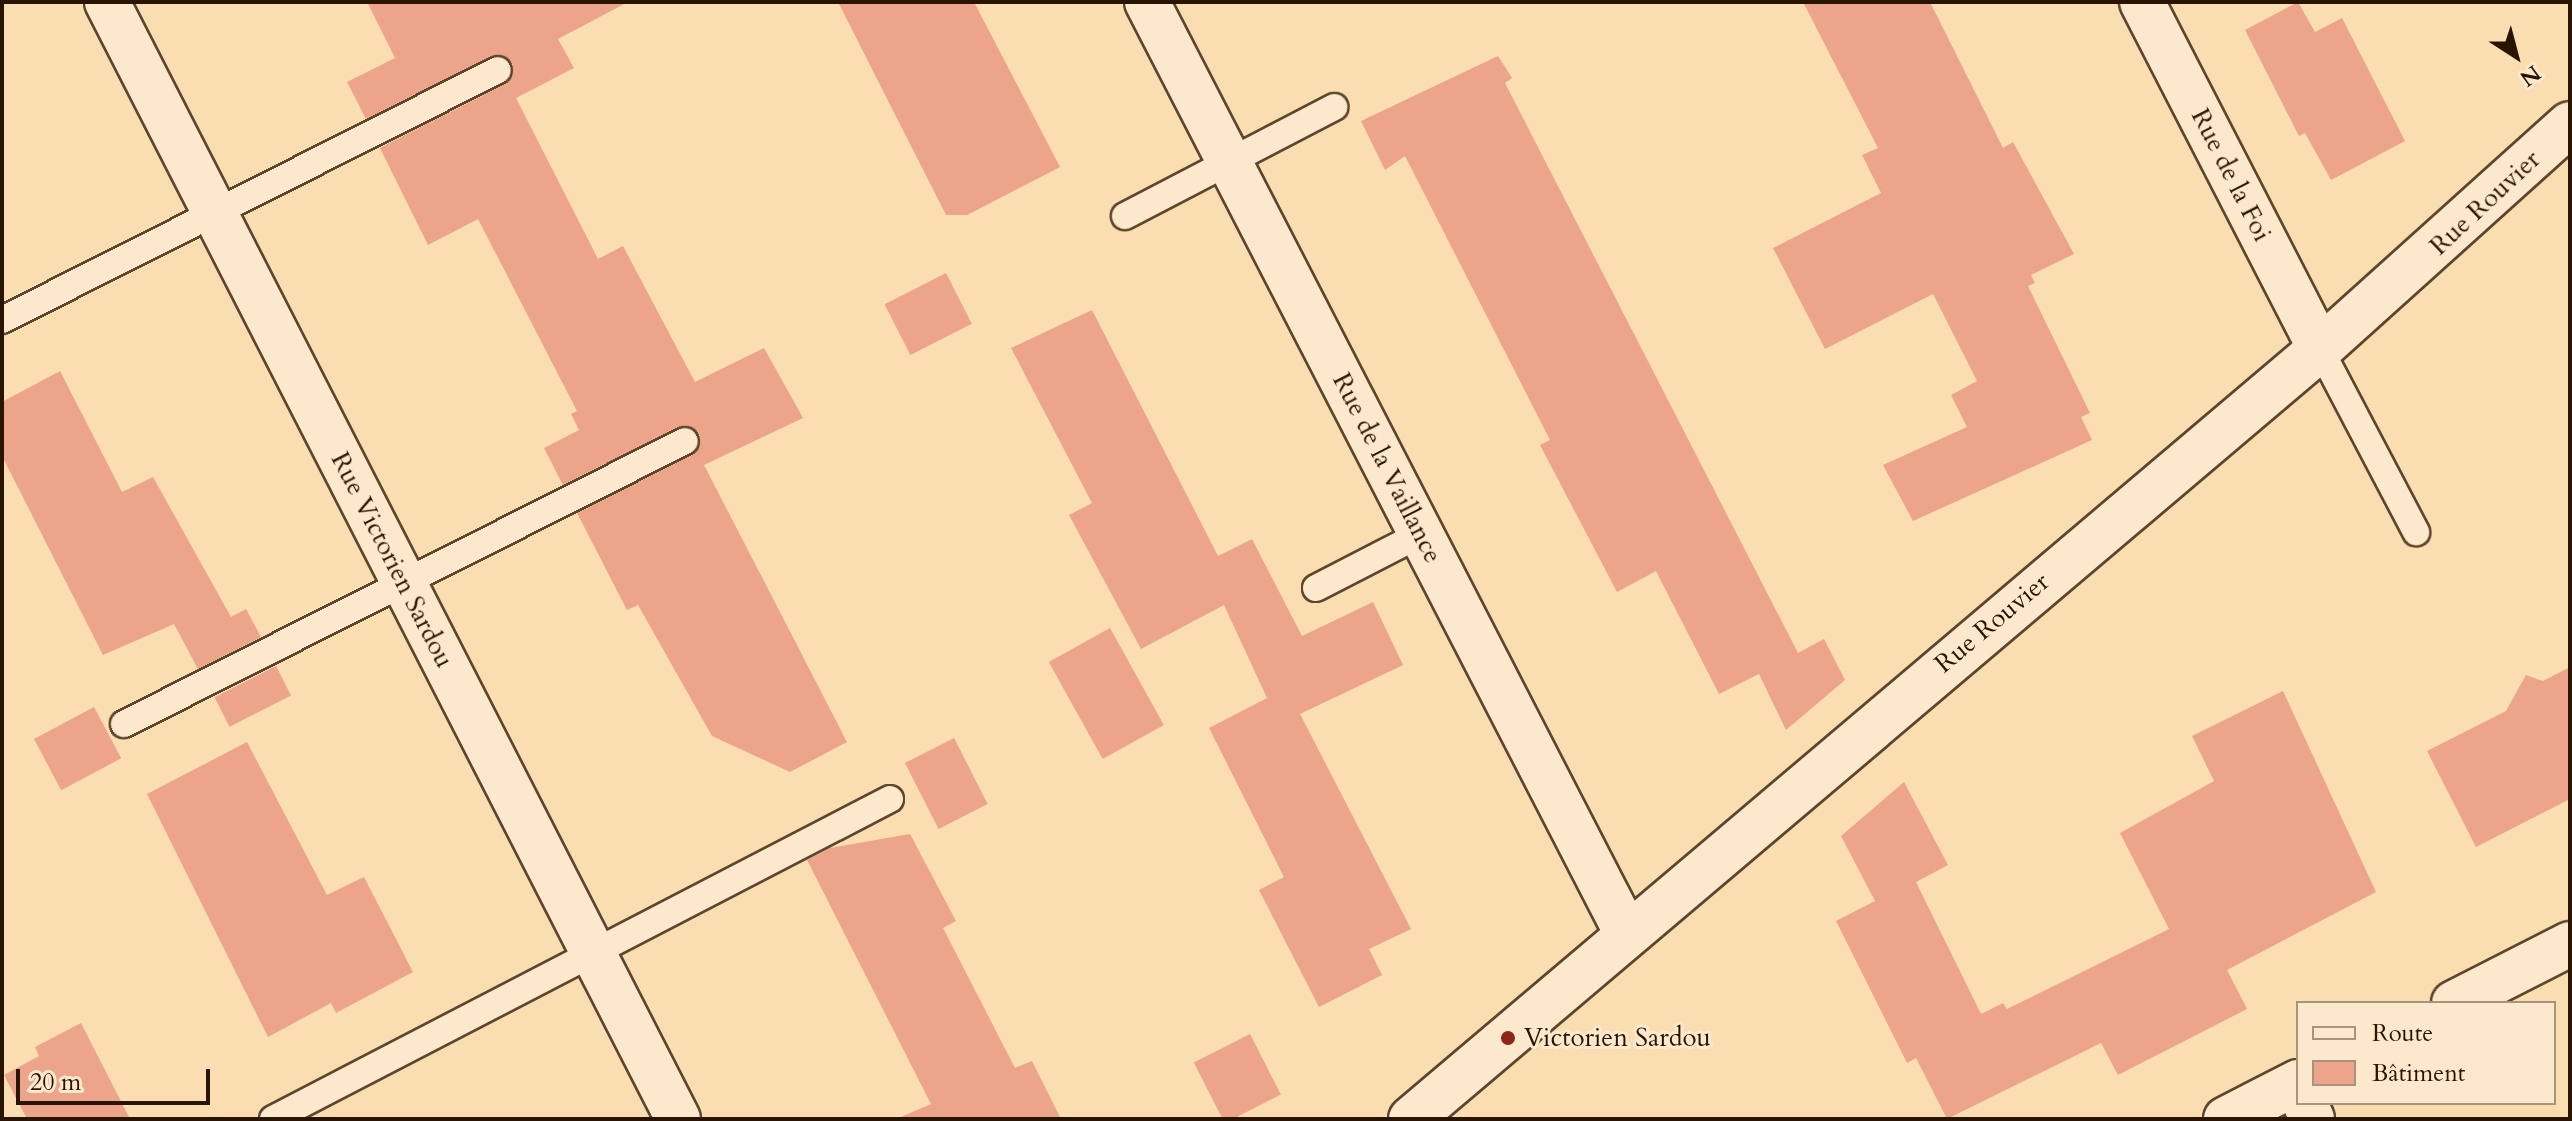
<!DOCTYPE html>
<meta charset="utf-8">
<style>
body{margin:0}
#map{position:relative;width:2572px;height:1121px;overflow:hidden;background:#fbddb2;font-family:Cardo,serif}
div>[style]{position:absolute}
.building>*{inset:0;background:#eca48b;transform-origin:0 0}
.roads{filter:drop-shadow(2px 0 #5d462c) drop-shadow(-2px 0 #5d462c) drop-shadow(0 2px #5d462c) drop-shadow(0 -2px #5d462c)}
.service>*{height:26px;margin:-13px;padding:0 13px;transform-origin:13px;border-radius:13px;background:#fce9cd}
.minor>*{height:44px;margin:-22px;padding:0 22px;transform-origin:22px;border-radius:22px;background:#fce9cd}
.dots>*{width:22px;height:22px;translate:-50% -50%;box-sizing:border-box;border:4px solid #fce9cd;border-radius:50%}
span{translate:-50% -50%;white-space:nowrap;text-align:center;line-height:1.15;-webkit-text-stroke:6px #fce9cd;paint-order:stroke}
.street-label{font-size:26px;color:#281400}
.poi-label{font-size:26px;color:#281400}
.left{translate:0 -50%;text-align:left}
.frame{position:absolute;inset:0;border:4px solid #281400;pointer-events:none}
.legend{position:absolute;left:2296px;top:1001px;width:260px;height:104px;box-sizing:border-box;background:#fce9cd;border:2px solid #a7947b;margin:0;padding:10px 14px;list-style:none;font-size:24px;color:#281400}
.legend li{display:flex;align-items:center;gap:16px;height:40px}
.legend b{width:40px;border:2px solid #a7947b}
.north{position:absolute;left:2476px;top:16px;width:80px;height:80px;-webkit-text-stroke:6px #fce9cd;paint-order:stroke;rotate:144deg;font-size:22px;font-weight:700;line-height:32px;text-align:center;color:#281400}
.north::after{content:'';display:block;margin:auto;width:28px;height:36px;background:#281400;clip-path:polygon(50% 0,100% 100%,50% 72%,0 100%)}
.scale{position:absolute;left:16px;top:1069px;width:194px;height:36px;box-sizing:border-box;border:4px solid #281400;border-top:0;padding-left:10px;font-size:24px;line-height:28px;white-space:nowrap;color:#281400;-webkit-text-stroke:6px #fce9cd;paint-order:stroke}
</style>
<div id="map">
<div class="building">
<div style="clip-path:polygon(367px 2px,628px 2px,558px 39px,574px 68px,516px 98px,598px 259px,623px 246px,695px 382px,764px 348px,803px 418px,704px 465px,847px 742px,790px 772px,712px 736px,638px 605px,627px 610px,577px 513px,692px 455px,700px 435px,678px 427px,563px 485px,544px 448px,579px 430px,571px 414px,577px 411px,478px 219px,428px 245px,380px 148px,505px 84px,513px 64px,491px 56px,366px 119px,347px 82px,395px 58px)"></div>
<div style="clip-path:polygon(838px 2px,974px 2px,1060px 167px,967px 215px,946px 215px)"></div>
<div style="clip-path:polygon(1803px 2px,1930px 2px,2003px 148px,2013px 142px,2074px 254px,2031px 275px,2035px 283px,2028px 286px,2090px 413px,2081px 417px,2092px 440px,1913px 521px,1883px 465px,1967px 427px,1951px 395px,1977px 381px,1933px 294px,1825px 349px,1773px 248px,1881px 193px,1862px 155px,1878px 148px)"></div>
<div style="clip-path:polygon(2298px 2px,2315px 32px,2342px 18px,2405px 141px,2331px 180px,2305px 133px,2299px 136px,2245px 30px)"></div>
<div style="clip-path:polygon(1498px 56px,1512px 78px,1505px 83px,1798px 653px,1824px 639px,1845px 680px,1786px 730px,1759px 674px,1719px 694px,1656px 571px,1617px 592px,1540px 445px,1550px 440px,1405px 156px,1385px 170px,1361px 121px)"></div>
<div style="left:946px;top:273px;width:57px;height:69px;rotate:63deg"></div>
<div style="clip-path:polygon(1092px 310px,1218px 556px,1252px 539px,1302px 636px,1373px 602px,1403px 665px,1300px 714px,1411px 929px,1369px 949px,1382px 975px,1319px 1007px,1259px 890px,1284px 877px,1209px 728px,1267px 698px,1224px 605px,1141px 649px,1069px 515px,1092px 503px,1011px 348px)"></div>
<div style="clip-path:polygon(60px 371px,122px 492px,153px 477px,231px 617px,246px 609px,261px 637px,198px 669px,174px 624px,103px 655px,2px 456px,2px 402px)"></div>
<div style="left:1110px;top:628px;width:111px;height:70px;rotate:61deg"></div>
<div style="left:276px;top:666px;width:33px;height:69px;rotate:63deg"></div>
<div style="clip-path:polygon(2570px 667px,2570px 799px,2476px 847px,2427px 751px,2506px 711px,2526px 675px,2543px 681px)"></div>
<div style="clip-path:polygon(2283px 691px,2376px 892px,2227px 970px,2247px 1009px,2118px 1075px,2101px 1043px,1947px 1119px,1916px 1058px,1907px 1063px,1836px 921px,1875px 901px,1841px 836px,1904px 782px,1948px 865px,1916px 882px,1981px 1014px,2003px 1003px,2007px 1009px,2169px 929px,2120px 833px,2214px 781px,2192px 736px)"></div>
<div style="left:94px;top:707px;width:58px;height:68px;rotate:62deg"></div>
<div style="left:954px;top:738px;width:74px;height:55px;rotate:63deg"></div>
<div style="clip-path:polygon(247px 742px,327px 895px,364px 877px,413px 972px,336px 1013px,331px 1003px,268px 1037px,147px 794px)"></div>
<div style="clip-path:polygon(910px 834px,956px 921px,943px 928px,1015px 1068px,1032px 1061px,1061px 1119px,896px 1119px,931px 1104px,807px 860px,830px 848px)"></div>
<div style="clip-path:polygon(81px 1023px,130px 1119px,27px 1119px,4px 1075px,39px 1056px,35px 1047px)"></div>
<div style="left:1250px;top:1034px;width:68px;height:63px;rotate:63deg"></div>
</div>
<div class="roads">
<div class="service">
<div style="left:1125px;top:216px;width:236px;rotate:-27.5deg"></div>
<div style="left:2px;top:320px;width:555px;rotate:-26.75deg"></div>
<div style="left:2320px;top:349px;width:207px;rotate:62.3deg"></div>
<div style="left:1316px;top:588px;width:118px;rotate:-27.2deg"></div>
<div style="left:124px;top:724px;width:628px;rotate:-26.77deg"></div>
<div style="left:273px;top:1119px;width:695px;rotate:-27.41deg"></div>
</div>
<div class="minor">
<div style="left:107px;top:2px;width:1254px;rotate:62.92deg"></div>
<div style="left:1147px;top:2px;width:1048px;rotate:62.75deg"></div>
<div style="left:2142px;top:2px;width:390px;rotate:62.8deg"></div>
<div style="left:2454px;top:1003px;width:130px;rotate:-27deg"></div>
<div style="left:2305px;top:1103px;width:17px;rotate:66deg"></div>
<div style="left:1411px;top:1119px;width:1191px;rotate:-40.27deg"></div>
<div style="left:2320px;top:349px;width:336px;rotate:-42deg"></div>
<div style="left:2226px;top:1119px;width:81px;rotate:-27.2deg"></div>
</div>
</div>
<div class="dots">
<div style="left:1508px;top:1038px;background:#8f2418"></div>
</div>
<div class="street-label">
<span style="left:2231px;top:175px;rotate:63deg">Rue de la Foi</span>
<span style="left:2485px;top:203px;rotate:-43deg">Rue Rouvier</span>
<span style="left:1387px;top:468px;rotate:63deg">Rue de la Vaillance</span>
<span style="left:392px;top:560px;rotate:63deg">Rue Victorien Sardou</span>
<span style="left:1992px;top:623px;rotate:-40deg">Rue Rouvier</span>
</div>
<div class="poi-label">
<span class="left" style="left:1524px;top:1038px">Victorien Sardou</span>
</div>
<div class="frame"></div>
<ul class="legend">
<li><b style="height:10px;background:#fce9cd"></b>Route</li>
<li><b style="height:22px;background:#eca48b"></b>Bâtiment</li>
</ul>
<div class="north">N</div>
<div class="scale">20 m</div>
</div>
